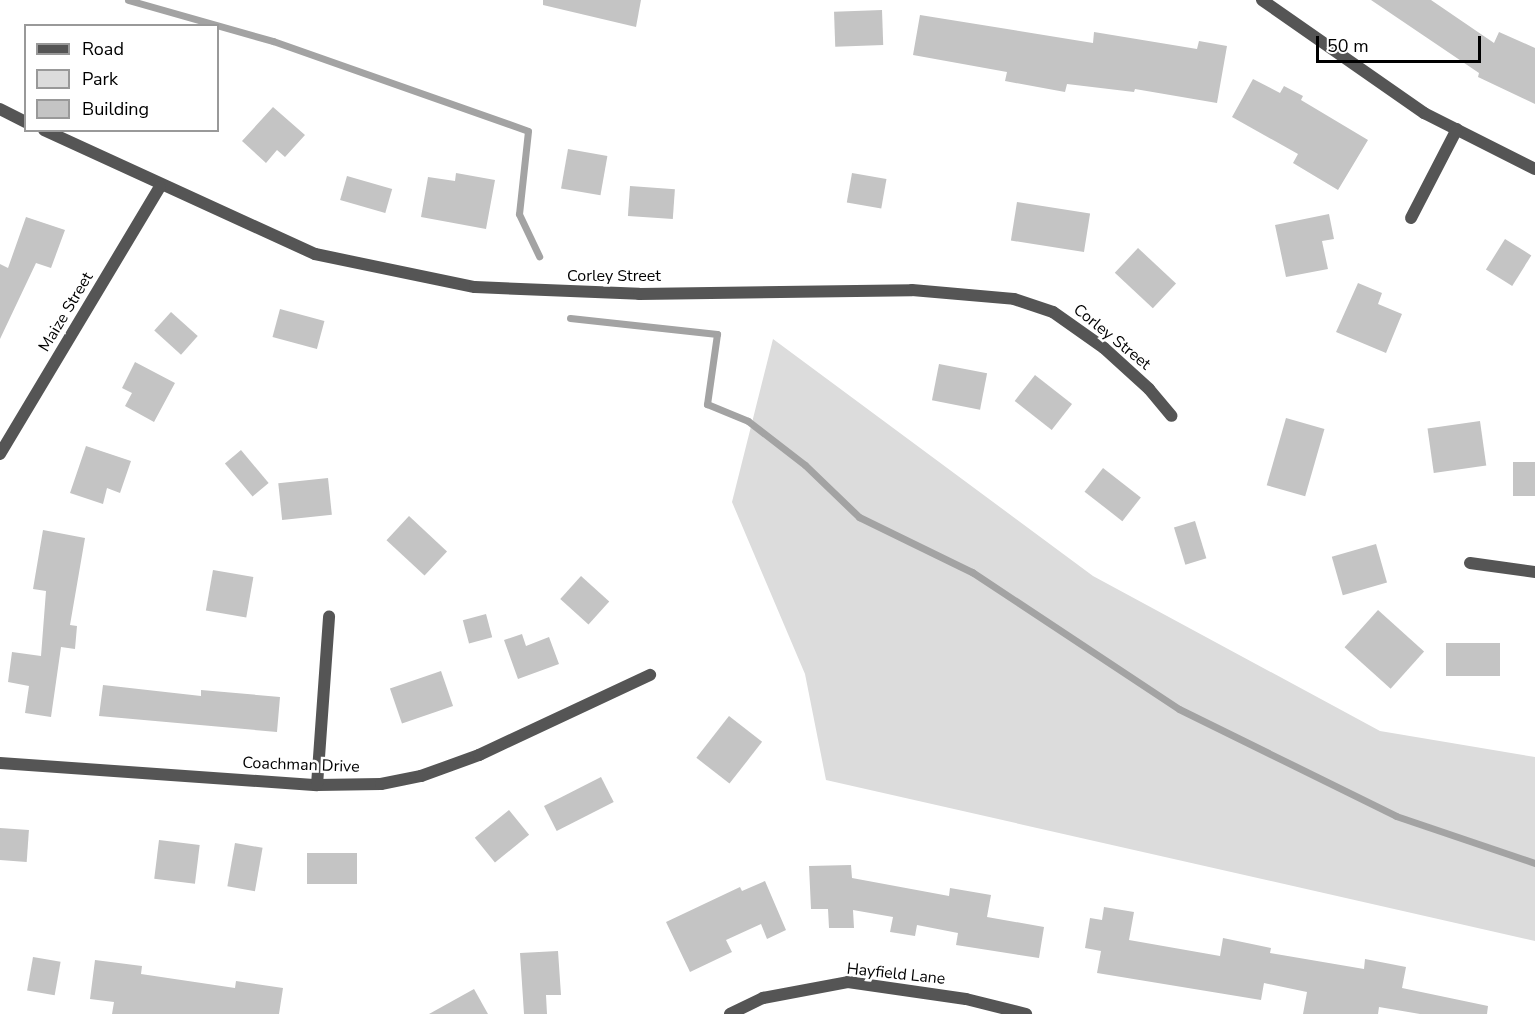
<!DOCTYPE html>
<style>
body{margin:0}
#map{position:relative;width:1535px;height:1014px;overflow:hidden;background:#fff;font-family:"Nunito Sans",sans-serif}
div>[style]{position:absolute}
.green>*{inset:0;background:#dcdcdc}
.stream>*{height:7px;margin:-3.5px;padding:0 3.5px;transform-origin:3.5px;border-radius:3.5px;background:#a3a3a3}
.building>*{inset:0;background:#c4c4c4;transform-origin:0 0}
.street>*{height:12px;margin:-6px;padding:0 6px;transform-origin:6px;border-radius:6px;background:#555}
span{translate:-50% -50%;white-space:nowrap;text-align:center;line-height:1.15;-webkit-text-stroke:5px #fff;paint-order:stroke}
.street-label{font-size:16px;color:#000}
.legend{position:absolute;left:24px;top:24px;width:195px;height:108px;box-sizing:border-box;background:#fff;border:2px solid #999;margin:0;padding:8px 10px;list-style:none;font-size:18px;color:#000}
.legend li{display:flex;align-items:center;gap:12px;height:30px}
.legend b{width:30px;border:2px solid #999}
.scale{position:absolute;left:1316px;top:36px;width:165px;height:27px;box-sizing:border-box;border:3px solid #000;border-top:0;padding-left:8px;font-size:18px;line-height:21px;white-space:nowrap;color:#000;-webkit-text-stroke:4px #fff;paint-order:stroke}
</style>
<div id="map">
<div class="green">
<div style="clip-path:polygon(773px 339px,1093px 576px,1380px 731px,1535px 757px,1535px 941px,826px 780px,805px 674px,732px 502px)"></div>
</div>
<div class="stream">
<div style="left:128px;top:0;width:151px;rotate:15.8deg"></div>
<div style="left:273px;top:41px;width:270px;rotate:19.4deg"></div>
<div style="left:528px;top:131px;width:83px;rotate:96.2deg"></div>
<div style="left:519px;top:214px;width:47px;rotate:64.5deg"></div>
<div style="left:570px;top:318px;width:148px;rotate:6.2deg"></div>
<div style="left:717px;top:334px;width:71px;rotate:98.1deg"></div>
<div style="left:707px;top:404px;width:44px;rotate:22.5deg"></div>
<div style="left:748px;top:421px;width:72px;rotate:37.7deg"></div>
<div style="left:805px;top:465px;width:75px;rotate:43.9deg"></div>
<div style="left:859px;top:517px;width:126px;rotate:26deg"></div>
<div style="left:972px;top:572px;width:248px;rotate:33.5deg"></div>
<div style="left:1179px;top:709px;width:242px;rotate:26.2deg"></div>
<div style="left:1396px;top:816px;width:147px;rotate:18.7deg"></div>
</div>
<div class="building">
<div style="clip-path:polygon(543px 0,641px 0,636px 27px,543px 5px)"></div>
<div style="clip-path:polygon(1371px 0,1431px 0,1494px 43px,1499px 32px,1535px 48px,1535px 104px,1478px 77px,1479px 73px)"></div>
<div style="left:882px;top:10px;width:35px;height:48px;rotate:88deg"></div>
<div style="clip-path:polygon(920px 15px,1093px 43px,1094px 32px,1197px 49px,1199px 41px,1227px 46px,1217px 103px,1135px 89px,1134px 92px,1067px 84px,1065px 92px,1005px 81px,1007px 72px,913px 55px)"></div>
<div style="clip-path:polygon(1253px 79px,1280px 93px,1284px 86px,1303px 96px,1301px 100px,1368px 140px,1338px 190px,1293px 163px,1298px 154px,1232px 117px)"></div>
<div style="clip-path:polygon(273px 107px,305px 135px,285px 157px,277px 150px,266px 163px,242px 141px)"></div>
<div style="left:568px;top:149px;width:40px;height:40px;rotate:10deg"></div>
<div style="clip-path:polygon(456px 173px,495px 180px,486px 229px,421px 217px,428px 177px,455px 181px)"></div>
<div style="left:852px;top:173px;width:35px;height:30px;rotate:10deg"></div>
<div style="left:347px;top:176px;width:47px;height:25px;rotate:16deg"></div>
<div style="left:630px;top:186px;width:45px;height:30px;rotate:4deg"></div>
<div style="left:1017px;top:202px;width:74px;height:39px;rotate:9deg"></div>
<div style="clip-path:polygon(1329px 214px,1334px 239px,1322px 241px,1328px 269px,1286px 277px,1275px 225px)"></div>
<div style="clip-path:polygon(26px 217px,65px 230px,51px 268px,36px 263px,0 339px,0 264px,8px 268px)"></div>
<div style="left:1505px;top:239px;width:31px;height:36px;rotate:32deg"></div>
<div style="left:1138px;top:248px;width:52px;height:34px;rotate:43deg"></div>
<div style="clip-path:polygon(1358px 283px,1382px 293px,1378px 304px,1402px 314px,1386px 353px,1336px 332px)"></div>
<div style="left:280px;top:309px;width:46px;height:29px;rotate:15deg"></div>
<div style="left:171px;top:312px;width:36px;height:25px;rotate:42deg"></div>
<div style="clip-path:polygon(135px 362px,175px 383px,154px 422px,125px 406px,132px 393px,122px 388px)"></div>
<div style="left:939px;top:364px;width:49px;height:37px;rotate:11deg"></div>
<div style="left:1035px;top:375px;width:47px;height:33px;rotate:38deg"></div>
<div style="left:1286px;top:418px;width:40px;height:70px;rotate:16deg"></div>
<div style="left:1480px;top:421px;width:45px;height:53px;rotate:82deg"></div>
<div style="clip-path:polygon(86px 446px,131px 461px,120px 493px,107px 488px,103px 504px,70px 493px)"></div>
<div style="left:241px;top:450px;width:43px;height:21px;rotate:50deg"></div>
<div style="left:1535px;top:462px;width:34px;height:22px;rotate:90deg"></div>
<div style="left:1103px;top:468px;width:48px;height:30px;rotate:38deg"></div>
<div style="left:328px;top:478px;width:37px;height:50px;rotate:84deg"></div>
<div style="left:409px;top:516px;width:52px;height:33px;rotate:43deg"></div>
<div style="left:1195px;top:521px;width:39px;height:22px;rotate:73deg"></div>
<div style="clip-path:polygon(43px 530px,85px 538px,70px 625px,77px 626px,75px 649px,61px 647px,51px 717px,25px 713px,29px 686px,8px 682px,12px 652px,41px 656px,46px 591px,33px 589px)"></div>
<div style="left:1376px;top:544px;width:40px;height:46px;rotate:74deg"></div>
<div style="left:213px;top:570px;width:41px;height:41px;rotate:10deg"></div>
<div style="left:581px;top:576px;width:38px;height:31px;rotate:42deg"></div>
<div style="left:1378px;top:610px;width:62px;height:50px;rotate:42deg"></div>
<div style="left:486px;top:614px;width:24px;height:24px;rotate:75deg"></div>
<div style="clip-path:polygon(522px 634px,526px 646px,549px 637px,559px 664px,518px 679px,504px 640px)"></div>
<div style="left:1446px;top:643px;width:54px;height:33px"></div>
<div style="left:441px;top:671px;width:37px;height:54px;rotate:71deg"></div>
<div style="clip-path:polygon(103px 685px,201px 696px,201px 690px,280px 697px,277px 732px,99px 716px)"></div>
<div style="left:729px;top:716px;width:42px;height:53px;rotate:38deg"></div>
<div style="left:601px;top:777px;width:28px;height:64px;rotate:63deg"></div>
<div style="left:509px;top:810px;width:32px;height:44px;rotate:51deg"></div>
<div style="left:0;top:828px;width:29px;height:32px;rotate:4deg"></div>
<div style="left:159px;top:840px;width:41px;height:39px;rotate:7deg"></div>
<div style="left:235px;top:843px;width:28px;height:44px;rotate:10deg"></div>
<div style="left:307px;top:853px;width:50px;height:31px"></div>
<div style="clip-path:polygon(851px 865px,852px 878px,949px 896px,950px 888px,991px 895px,987px 917px,1044px 927px,1039px 958px,956px 945px,958px 933px,917px 925px,915px 936px,890px 932px,893px 917px,853px 910px,854px 928px,829px 928px,828px 909px,811px 909px,809px 866px)"></div>
<div style="clip-path:polygon(765px 881px,786px 930px,767px 939px,761px 924px,726px 940px,732px 952px,690px 972px,666px 922px,740px 887px,742px 891px)"></div>
<div style="clip-path:polygon(1104px 907px,1134px 912px,1129px 940px,1220px 956px,1223px 938px,1271px 948px,1270px 953px,1364px 969px,1365px 959px,1406px 967px,1402px 988px,1488px 1006px,1487px 1014px,1420px 1014px,1379px 1007px,1378px 1014px,1303px 1014px,1307px 992px,1264px 983px,1261px 1000px,1097px 973px,1101px 951px,1085px 948px,1090px 918px,1102px 920px)"></div>
<div style="clip-path:polygon(558px 951px,561px 995px,546px 995px,547px 1014px,524px 1014px,520px 953px)"></div>
<div style="left:33px;top:957px;width:28px;height:34px;rotate:10deg"></div>
<div style="clip-path:polygon(95px 960px,142px 966px,141px 974px,235px 988px,236px 981px,283px 988px,279px 1014px,112px 1014px,114px 1002px,90px 999px)"></div>
<div style="clip-path:polygon(474px 989px,488px 1014px,429px 1014px)"></div>
</div>
<div class="street">
<div style="left:1262px;top:0;width:198px;rotate:34.9deg"></div>
<div style="left:1424px;top:113px;width:124px;rotate:26.8deg"></div>
<div style="left:0;top:109px;width:29px;rotate:27deg"></div>
<div style="left:44px;top:130px;width:298px;rotate:24.6deg"></div>
<div style="left:315px;top:254px;width:163px;rotate:11.7deg"></div>
<div style="left:475px;top:287px;width:164px;rotate:2.4deg"></div>
<div style="left:639px;top:294px;width:273px;rotate:-0.8deg"></div>
<div style="left:912px;top:290px;width:102px;rotate:5deg"></div>
<div style="left:1014px;top:299px;width:41px;rotate:18.4deg"></div>
<div style="left:1053px;top:312px;width:62px;rotate:35.2deg"></div>
<div style="left:1104px;top:348px;width:61px;rotate:42.3deg"></div>
<div style="left:1149px;top:389px;width:35px;rotate:50deg"></div>
<div style="left:1411px;top:218px;width:100px;rotate:-62.7deg"></div>
<div style="left:0;top:454px;width:311px;rotate:-59.1deg"></div>
<div style="left:1470px;top:563px;width:66px;rotate:7.9deg"></div>
<div style="left:0;top:763px;width:318px;rotate:4deg"></div>
<div style="left:317px;top:785px;width:64px;rotate:-0.9deg"></div>
<div style="left:381px;top:784px;width:41px;rotate:-11.3deg"></div>
<div style="left:421px;top:776px;width:62px;rotate:-19.9deg"></div>
<div style="left:479px;top:755px;width:189px;rotate:-25.1deg"></div>
<div style="left:317px;top:785px;width:169px;rotate:-85.9deg"></div>
<div style="left:730px;top:1014px;width:37px;rotate:-26deg"></div>
<div style="left:763px;top:998px;width:86px;rotate:-10.7deg"></div>
<div style="left:848px;top:982px;width:119px;rotate:8.2deg"></div>
<div style="left:966px;top:999px;width:62px;rotate:14deg"></div>
</div>
<div class="street-label">
<span style="left:614px;top:276px">Corley Street</span>
<span style="left:66px;top:312px;rotate:-59deg">Maize Street</span>
<span style="left:1112px;top:337px;rotate:39deg">Corley Street</span>
<span style="left:301px;top:765px;rotate:2deg">Coachman Drive</span>
<span style="left:896px;top:974px;rotate:6deg">Hayfield Lane</span>
</div>
<ul class="legend">
<li><b style="height:8px;background:#555"></b>Road</li>
<li><b style="height:16px;background:#dcdcdc"></b>Park</li>
<li><b style="height:16px;background:#c4c4c4"></b>Building</li>
</ul>
<div class="scale">50 m</div>
</div>
